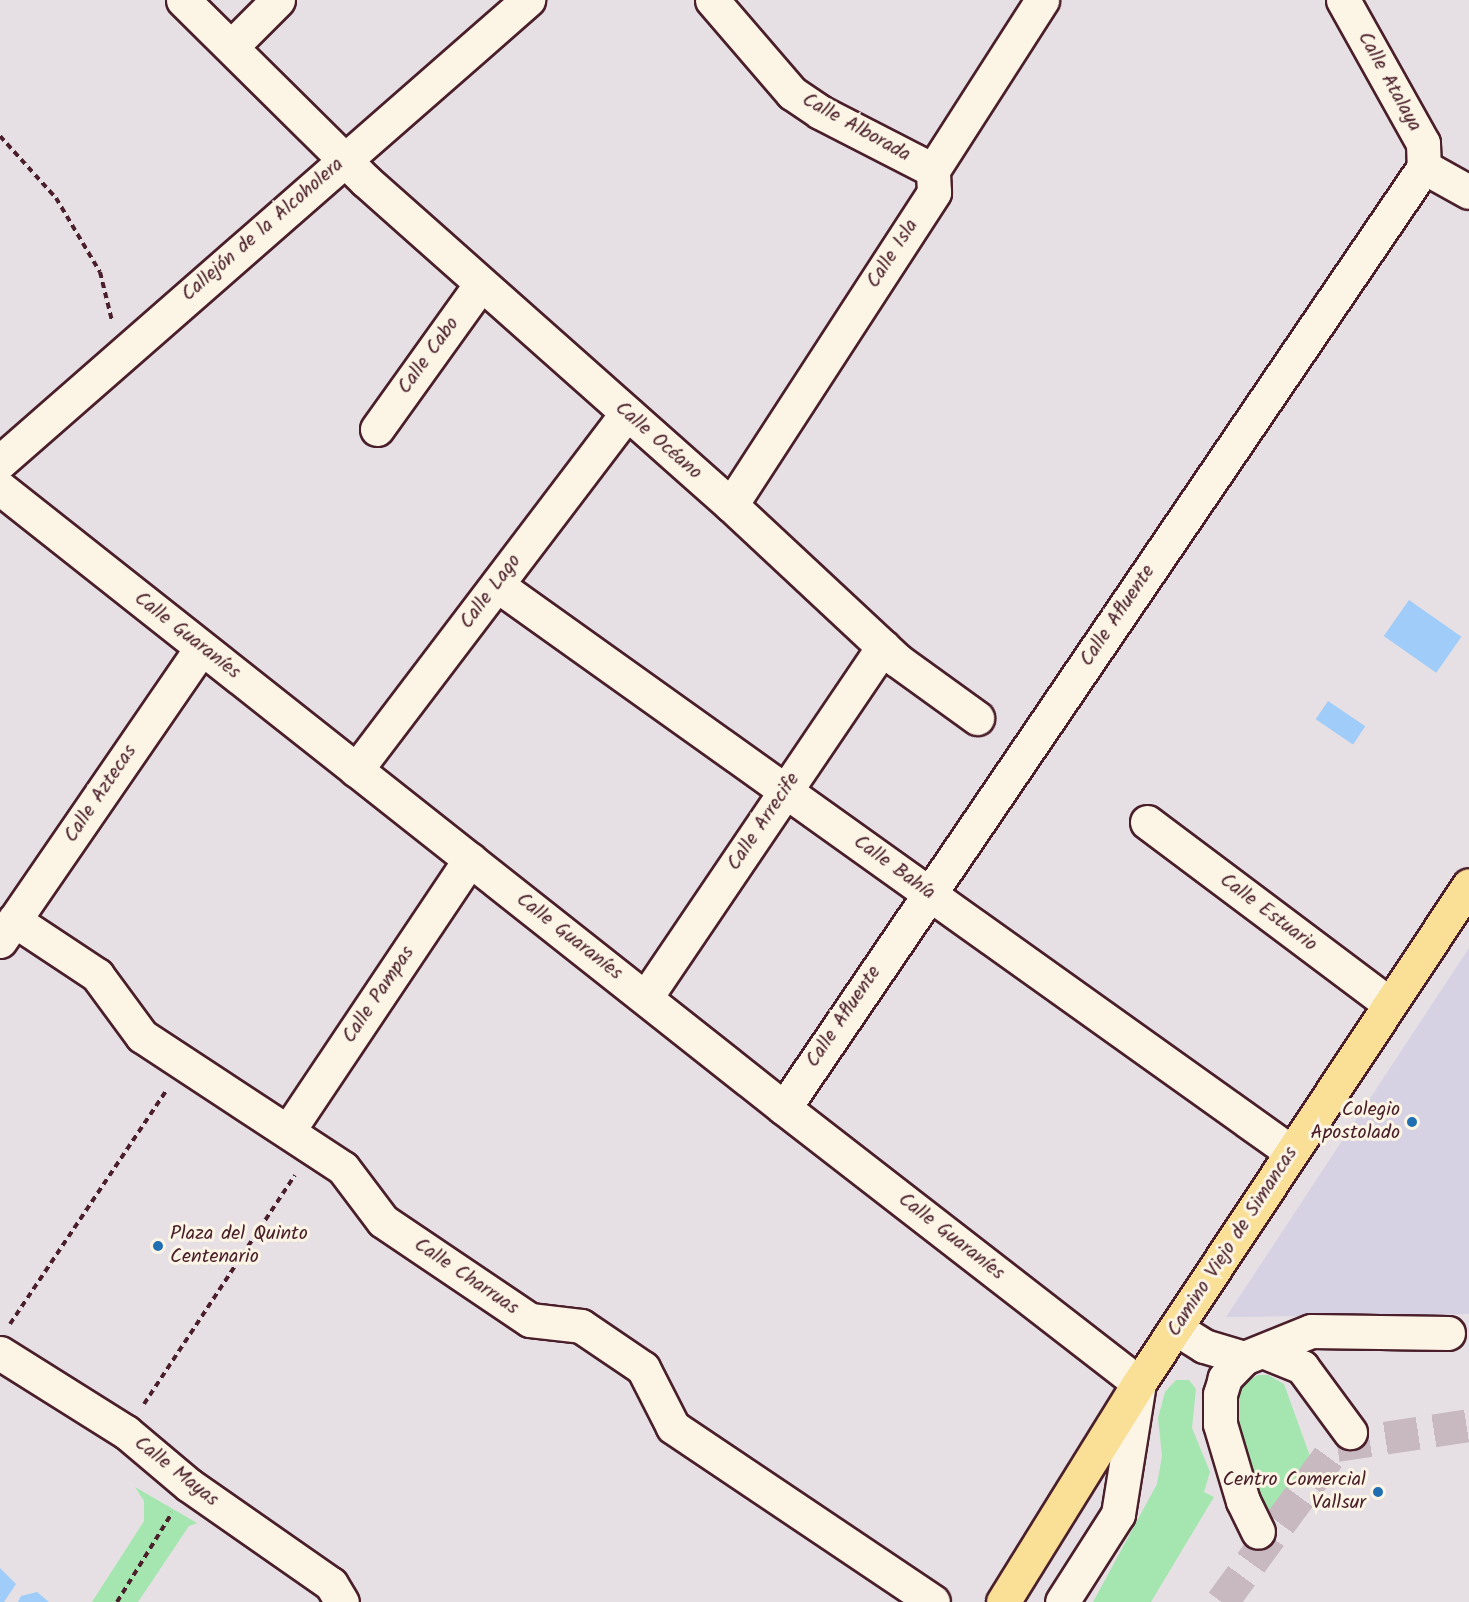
<!DOCTYPE html>
<meta charset="utf-8">
<style>
body{margin:0}
#map{position:relative;width:1469px;height:1602px;overflow:hidden;background:#e6e0e4;font-family:Kalam,sans-serif}
div>[style]{position:absolute}
.built>*{inset:0;background:#d6d2e3}
.green>*{inset:0;background:#a5e6b0}
.water>*{inset:0;background:#9fccf9;transform-origin:0 0}
.minor-tunnel>*{height:33px;margin-top:-16.5px;transform-origin:0;background:repeating-linear-gradient(90deg,#c7b9bf 0 33px,transparent 0 49px)}
.path>*{height:4px;margin-top:-2px;transform-origin:0;background:repeating-linear-gradient(90deg,#4a1f2b 0 6px,transparent 0 10.5px)}
.roads{filter:drop-shadow(2px 0 #4a1f2b) drop-shadow(-2px 0 #4a1f2b) drop-shadow(0 2px #4a1f2b) drop-shadow(0 -2px #4a1f2b)}
.minor>*{height:33px;margin:-16.5px;padding:0 16.5px;transform-origin:16.5px;border-radius:16.5px;background:#fcf5e5}
.major>*{height:33px;margin:-16.5px;padding:0 16.5px;transform-origin:16.5px;border-radius:16.5px;background:#f9e096}
.dots>*{width:16px;height:16px;translate:-50% -50%;box-sizing:border-box;border:3px solid #fcf5e5;border-radius:50%}
span{translate:-50% -50%;white-space:nowrap;text-align:center;line-height:1.15;-webkit-text-stroke:6px #fcf5e5;paint-order:stroke}
.street-label{font-size:20px;color:#4a1f2b}
.poi-label{font-size:20px;color:#4a1f2b}
.right{translate:-100% -50%;text-align:right}
.left{translate:0 -50%;text-align:left}
</style>
<div id="map">
<div class="built">
<div style="clip-path:polygon(1469px 948px,1469px 1314px,1226px 1317px)"></div>
</div>
<div class="green">
<div style="clip-path:polygon(1258px 1375px,1268px 1375px,1284px 1384px,1311px 1459px,1269px 1517px,1261px 1508px,1233px 1434px,1234px 1397px,1240px 1386px)"></div>
<div style="clip-path:polygon(1176px 1380px,1189px 1380px,1196px 1389px,1192px 1428px,1210px 1472px,1204px 1492px,1214px 1497px,1151px 1602px,1093px 1602px,1157px 1484px,1162px 1456px,1158px 1418px,1165px 1392px)"></div>
<div style="clip-path:polygon(135px 1487px,197px 1523px,189px 1526px,138px 1602px,92px 1602px,144px 1521px,144px 1501px)"></div>
</div>
<div class="water">
<div style="left:1409px;top:600px;width:64px;height:44px;rotate:35deg"></div>
<div style="left:1328px;top:701px;width:45px;height:22px;rotate:34deg"></div>
<div style="clip-path:polygon(0 1568px,16px 1584px,4px 1602px,0 1602px)"></div>
<div style="clip-path:polygon(37px 1592px,49px 1602px,18px 1602px,21px 1596px)"></div>
</div>
<div class="minor-tunnel">
<div style="left:1222px;top:1602px;width:195px;rotate:-53.8deg"></div>
<div style="left:1337px;top:1445px;width:134px;rotate:-8.6deg"></div>
</div>
<div class="path">
<div style="left:0;top:136px;width:84px;rotate:47.9deg"></div>
<div style="left:56px;top:198px;width:86px;rotate:59.3deg"></div>
<div style="left:100px;top:272px;width:50px;rotate:76.2deg"></div>
<div style="left:10px;top:1324px;width:280px;rotate:-56.2deg"></div>
<div style="left:144px;top:1404px;width:274px;rotate:-56.6deg"></div>
<div style="left:117px;top:1602px;width:105px;rotate:-58.3deg"></div>
</div>
<div class="roads">
<div class="minor">
<div style="left:183px;top:0;width:257px;rotate:44.7deg"></div>
<div style="left:366px;top:181px;width:488px;rotate:41.6deg"></div>
<div style="left:731px;top:505px;width:227px;rotate:43deg"></div>
<div style="left:897px;top:660px;width:99px;rotate:35.9deg"></div>
<div style="left:712px;top:0;width:123px;rotate:49.3deg"></div>
<div style="left:792px;top:93px;width:34px;rotate:34deg"></div>
<div style="left:820px;top:112px;width:127px;rotate:27.2deg"></div>
<div style="left:1343px;top:0;width:164px;rotate:60.8deg"></div>
<div style="left:1423px;top:143px;width:24px;rotate:88deg"></div>
<div style="left:232px;top:46px;width:65px;rotate:-45deg"></div>
<div style="left:377px;top:429px;width:178px;rotate:-54.4deg"></div>
<div style="left:0;top:462px;width:702px;rotate:-41.19deg"></div>
<div style="left:0;top:488px;width:1000px;rotate:38.34deg"></div>
<div style="left:784px;top:1108px;width:449px;rotate:37.8deg"></div>
<div style="left:1139px;top:1383px;width:133px;rotate:99.1deg"></div>
<div style="left:1118px;top:1514px;width:104px;rotate:122.5deg"></div>
<div style="left:731px;top:505px;width:373px;rotate:-57deg"></div>
<div style="left:934px;top:192px;width:22px;rotate:-93deg"></div>
<div style="left:933px;top:170px;width:202px;rotate:-57.3deg"></div>
<div style="left:497px;top:585px;width:976px;rotate:35.53deg"></div>
<div style="left:356px;top:770px;width:448px;rotate:-52.8deg"></div>
<div style="left:1147px;top:822px;width:303px;rotate:36.9deg"></div>
<div style="left:14px;top:920px;width:100px;rotate:33.5deg"></div>
<div style="left:97px;top:975px;width:76px;rotate:53.6deg"></div>
<div style="left:142px;top:1036px;width:240px;rotate:33.3deg"></div>
<div style="left:343px;top:1168px;width:66px;rotate:53deg"></div>
<div style="left:383px;top:1221px;width:177px;rotate:34deg"></div>
<div style="left:530px;top:1320px;width:51px;rotate:6.7deg"></div>
<div style="left:581px;top:1326px;width:75px;rotate:34.1deg"></div>
<div style="left:643px;top:1368px;width:66px;rotate:63deg"></div>
<div style="left:673px;top:1427px;width:313px;rotate:33.9deg"></div>
<div style="left:0;top:941px;width:355px;rotate:-55.5deg"></div>
<div style="left:646px;top:997px;width:423px;rotate:-55.9deg"></div>
<div style="left:784px;top:1108px;width:1138px;rotate:-55.78deg"></div>
<div style="left:1424px;top:167px;width:51px;rotate:29.1deg"></div>
<div style="left:288px;top:1131px;width:327px;rotate:-56.2deg"></div>
<div style="left:1177px;top:1329px;width:32px;rotate:32deg"></div>
<div style="left:1204px;top:1346px;width:42px;rotate:16.7deg"></div>
<div style="left:1244px;top:1358px;width:72px;rotate:-21.9deg"></div>
<div style="left:1311px;top:1331px;width:137px;rotate:0.8deg"></div>
<div style="left:1265px;top:1352px;width:40px;rotate:22deg"></div>
<div style="left:1302px;top:1367px;width:81px;rotate:53.6deg"></div>
<div style="left:0;top:1353px;width:149px;rotate:32.1deg"></div>
<div style="left:126px;top:1432px;width:82px;rotate:40.1deg"></div>
<div style="left:189px;top:1485px;width:173px;rotate:34.9deg"></div>
<div style="left:331px;top:1584px;width:21px;rotate:59deg"></div>
<div style="left:1244px;top:1358px;width:28px;rotate:134deg"></div>
<div style="left:1225px;top:1378px;width:17px;rotate:107deg"></div>
<div style="left:1220px;top:1394px;width:30px;rotate:90deg"></div>
<div style="left:1220px;top:1424px;width:80px;rotate:73.4deg"></div>
<div style="left:1243px;top:1501px;width:34px;rotate:64deg"></div>
</div>
<div class="major">
<div style="left:1003px;top:1602px;width:258px;rotate:-58.2deg"></div>
<div style="left:1139px;top:1383px;width:597px;rotate:-56.47deg"></div>
</div>
</div>
<div class="dots">
<div style="left:1412px;top:1122px;background:#1f6fb2"></div>
<div style="left:158px;top:1246px;background:#1f6fb2"></div>
<div style="left:1378px;top:1492px;background:#1f6fb2"></div>
</div>
<div class="street-label">
<span style="left:1389px;top:82px;rotate:61deg">Calle Atalaya</span>
<span style="left:856px;top:128px;rotate:29deg">Calle Alborada</span>
<span style="left:263px;top:230px;rotate:-41deg">Callejón de la Alcoholera</span>
<span style="left:893px;top:254px;rotate:-57deg">Calle Isla</span>
<span style="left:429px;top:356px;rotate:-54deg">Calle Cabo</span>
<span style="left:658px;top:441px;rotate:41deg">Calle Océano</span>
<span style="left:491px;top:592px;rotate:-53deg">Calle Lago</span>
<span style="left:1118px;top:616px;rotate:-56deg">Calle Afluente</span>
<span style="left:187px;top:636px;rotate:38deg">Calle Guaraníes</span>
<span style="left:101px;top:794px;rotate:-56deg">Calle Aztecas</span>
<span style="left:764px;top:822px;rotate:-56deg">Calle Arrecife</span>
<span style="left:894px;top:868px;rotate:36deg">Calle Bahía</span>
<span style="left:1268px;top:913px;rotate:37deg">Calle Estuario</span>
<span style="left:569px;top:937px;rotate:38deg">Calle Guaraníes</span>
<span style="left:379px;top:995px;rotate:-56deg">Calle Pampas</span>
<span style="left:844px;top:1017px;rotate:-56deg">Calle Afluente</span>
<span style="left:951px;top:1237px;rotate:38deg">Calle Guaraníes</span>
<span style="left:1233px;top:1242px;rotate:-57deg">Camino Viejo de Simancas</span>
<span style="left:466px;top:1277px;rotate:34deg">Calle Charruas</span>
<span style="left:176px;top:1472px;rotate:38deg">Calle Mayas</span>
</div>
<div class="poi-label">
<span class="right" style="left:1400px;top:1122px">Colegio<br>Apostolado</span>
<span class="left" style="left:170px;top:1246px">Plaza del Quinto<br>Centenario</span>
<span class="right" style="left:1366px;top:1492px">Centro Comercial<br>Vallsur</span>
</div>
</div>
